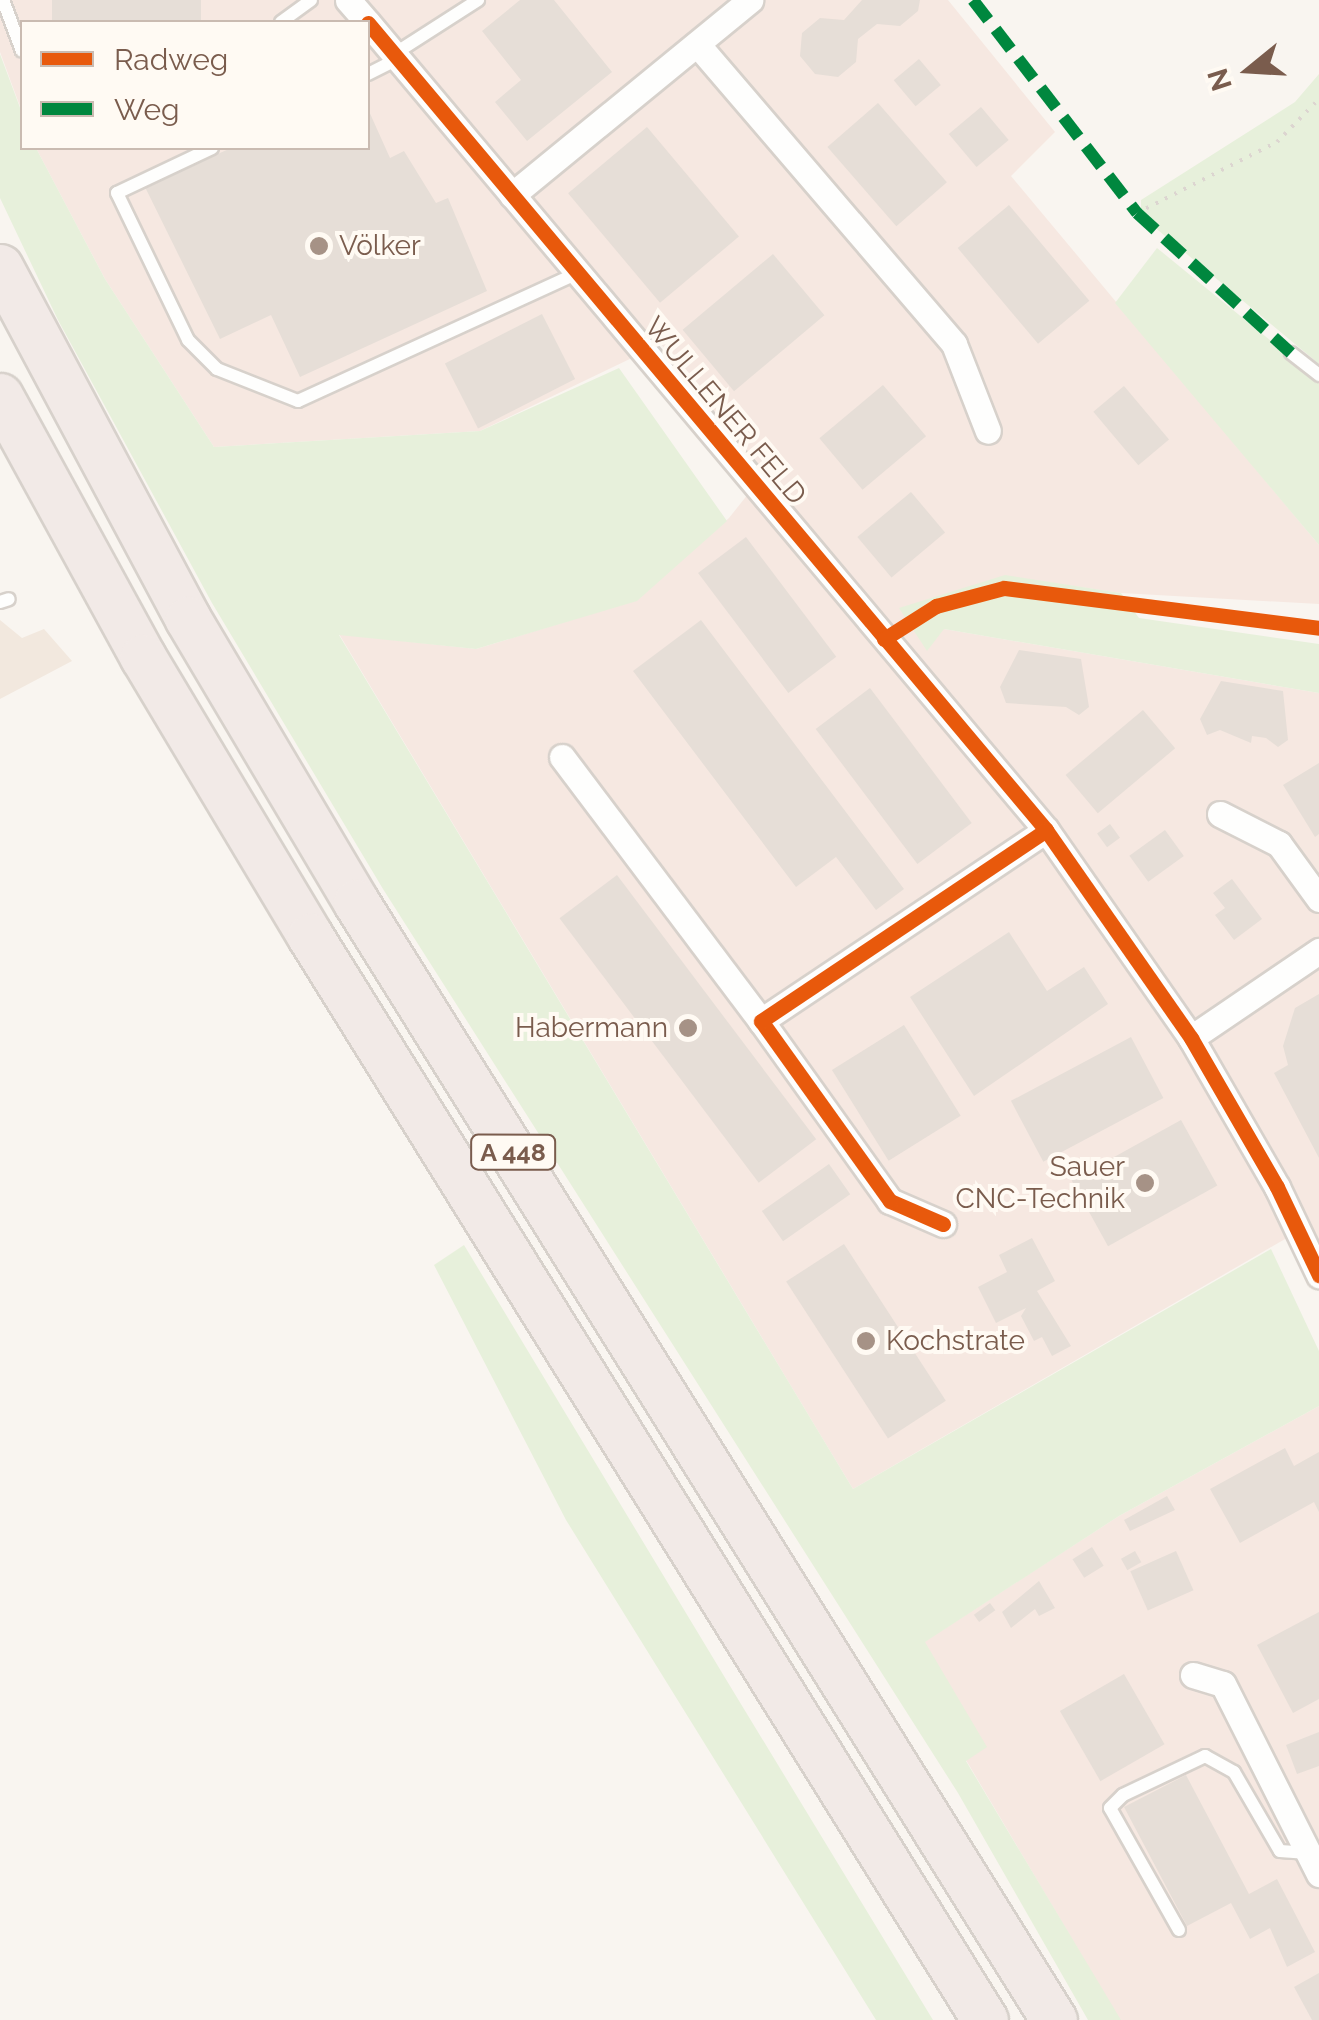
<!DOCTYPE html>
<meta charset="utf-8">
<style>
body{margin:0}
#map{position:relative;width:1319px;height:2020px;overflow:hidden;background:#f9f5f0;font-family:Raleway,sans-serif}
div>[style]{position:absolute}
.residential>*{inset:0;background:#f2e8de}
.commercial>*{inset:0;background:#f6e8e1}
.green>*{inset:0;background:#e7f0db}
.building>*{inset:0;background:#e6ded7;transform-origin:0 0}
.path>*{height:4px;margin-top:-2px;transform-origin:0;background:repeating-linear-gradient(90deg,#dcd5d0 0 2.5px,transparent 0 10.5px)}
.roads{filter:drop-shadow(2px 0 #d7d1cb) drop-shadow(-2px 0 #d7d1cb) drop-shadow(0 2px #d7d1cb) drop-shadow(0 -2px #d7d1cb)}
.lane>*{height:12px;margin:-6px;padding:0 6px;transform-origin:6px;border-radius:6px;background:#fefefd}
.street>*{height:25px;margin:-12.5px;padding:0 12.5px;transform-origin:12.5px;border-radius:12.5px;background:#fefefd}
.highway>*{height:45px;margin:-22.5px;padding:0 22.5px;transform-origin:22.5px;border-radius:22.5px;background:#f2eae7}
.quiet>*{height:12px;margin-top:-6px;transform-origin:0;background:repeating-linear-gradient(90deg,#00873e 0 25px,transparent 0 37px)}
.cycleway>*{height:15px;margin:-7.5px;padding:0 7.5px;transform-origin:7.5px;border-radius:7.5px;background:#e8590c}
.dots>*{width:28px;height:28px;translate:-50% -50%;box-sizing:border-box;border:5px solid #fffaf3;border-radius:50%}
span{translate:-50% -50%;white-space:nowrap;text-align:center;line-height:1.15;-webkit-text-stroke:8px #fffaf3;paint-order:stroke}
.shield-label span{padding:2px 8px;background:#fffaf3;border:2px solid;border-radius:8px;-webkit-text-stroke-width:0}
.shield-label{font-size:25px;color:#7a5c4d;font-weight:700}
.poi-label{font-size:28px;color:#7a5c4d}
.left{translate:0 -50%;text-align:left}
.right{translate:-100% -50%;text-align:right}
.street-label{font-size:28px;color:#7a5c4d}
.legend{position:absolute;left:20px;top:20px;width:350px;height:130px;box-sizing:border-box;background:#fffaf3;border:2px solid #cabbb1;margin:0;padding:12px 18px;list-style:none;font-size:30px;color:#7a5c4d}
.legend li{display:flex;align-items:center;gap:20px;height:50px}
.legend b{width:50px;border:2px solid #cabbb1}
.north{position:absolute;left:1199px;top:20px;width:100px;height:100px;-webkit-text-stroke:8px #fffaf3;paint-order:stroke;rotate:252deg;font-size:28px;font-weight:700;line-height:40px;text-align:center;color:#7a5c4d}
.north::after{content:'';display:block;margin:auto;width:35px;height:45px;background:#7a5c4d;clip-path:polygon(50% 0,100% 100%,50% 72%,0 100%)}
</style>
<div id="map">
<div class="residential">
<div style="clip-path:polygon(0 620px,22px 638px,44px 629px,72px 661px,0 699px)"></div>
</div>
<div class="commercial">
<div style="clip-path:polygon(0 0,948px 0,1055px 132px,1011px 176px,1319px 545px,1319px 604px,1121px 593px,1005px 576px,944px 629px,1319px 693px,1319px 1241px,1311px 1224px,853px 1489px,339px 634px,476px 649px,637px 600px,729px 518px,764px 474px,661px 344px,480px 431px,214px 447px,105px 279px,36px 148px,368px 148px,368px 22px,22px 22px,22px 112px,0 52px)"></div>
<div style="clip-path:polygon(1319px 1406px,1319px 2020px,1120px 2020px,966px 1760px,924px 1642px,1119px 1516px)"></div>
</div>
<div class="green">
<div style="clip-path:polygon(0 54px,22px 113px,22px 148px,36px 148px,105px 279px,214px 447px,480px 431px,619px 368px,727px 521px,637px 601px,476px 649px,339px 635px,853px 1489px,1271px 1249px,1319px 1351px,1319px 1406px,1119px 1516px,925px 1642px,987px 1747px,966px 1761px,1121px 2020px,1088px 2020px,958px 1793px,383px 889px,212px 603px,58px 320px,0 198px)"></div>
<div style="clip-path:polygon(1319px 74px,1319px 364px,1141px 216px,1141px 200px,1295px 102px)"></div>
<div style="clip-path:polygon(1157px 248px,1319px 380px,1319px 545px,1115px 303px)"></div>
<div style="clip-path:polygon(1005px 575px,1121px 593px,1139px 618px,1319px 644px,1319px 693px,944px 629px,927px 651px,899px 608px)"></div>
<div style="clip-path:polygon(464px 1245px,727px 1681px,933px 2020px,876px 2020px,566px 1520px,434px 1265px)"></div>
</div>
<div class="building">
<div style="left:52px;top:0;width:149px;height:25px"></div>
<div style="clip-path:polygon(520px 0,554px 0,612px 72px,527px 141px,495px 102px,521px 80px,482px 31px)"></div>
<div style="clip-path:polygon(862px 0,920px 0,918px 11px,900px 26px,877px 24px,858px 39px,856px 62px,838px 77px,815px 74px,800px 56px,802px 33px,820px 18px,844px 20px)"></div>
<div style="left:919px;top:59px;width:34px;height:33px;rotate:50deg"></div>
<div style="left:878px;top:103px;width:105px;height:67px;rotate:49deg"></div>
<div style="left:981px;top:107px;width:43px;height:42px;rotate:50deg"></div>
<div style="clip-path:polygon(368px 109px,390px 158px,404px 151px,436px 203px,448px 198px,487px 291px,300px 377px,271px 315px,220px 339px,145px 187px,231px 148px,368px 148px)"></div>
<div style="left:647px;top:127px;width:143px;height:103px;rotate:50deg"></div>
<div style="left:1009px;top:205px;width:125px;height:67px;rotate:50deg"></div>
<div style="left:773px;top:254px;width:80px;height:118px;rotate:50deg"></div>
<div style="left:542px;top:314px;width:73px;height:109px;rotate:63deg"></div>
<div style="left:883px;top:385px;width:67px;height:83px;rotate:50deg"></div>
<div style="left:1124px;top:386px;width:70px;height:40px;rotate:50deg"></div>
<div style="left:911px;top:492px;width:53px;height:70px;rotate:50deg"></div>
<div style="left:746px;top:537px;width:150px;height:60px;rotate:53deg"></div>
<div style="clip-path:polygon(701px 620px,904px 889px,876px 910px,836px 857px,796px 887px,633px 671px)"></div>
<div style="clip-path:polygon(1019px 650px,1081px 659px,1089px 707px,1079px 715px,1066px 707px,1006px 703px,1000px 687px)"></div>
<div style="clip-path:polygon(1221px 681px,1283px 691px,1288px 740px,1278px 747px,1266px 738px,1252px 736px,1251px 743px,1220px 730px,1207px 735px,1200px 719px)"></div>
<div style="left:870px;top:688px;width:169px;height:68px;rotate:53deg"></div>
<div style="left:1143px;top:710px;width:50px;height:101px;rotate:50deg"></div>
<div style="clip-path:polygon(1319px 763px,1319px 834px,1315px 837px,1283px 785px)"></div>
<div style="left:1110px;top:824px;width:17px;height:16px;rotate:54deg"></div>
<div style="left:1165px;top:830px;width:32px;height:44px;rotate:54deg"></div>
<div style="left:617px;top:875px;width:331px;height:72px;rotate:53deg"></div>
<div style="clip-path:polygon(1232px 879px,1262px 919px,1234px 940px,1215px 915px,1225px 908px,1213px 893px)"></div>
<div style="clip-path:polygon(1009px 932px,1047px 991px,1084px 967px,1108px 1004px,974px 1096px,910px 997px)"></div>
<div style="clip-path:polygon(1319px 994px,1319px 1158px,1274px 1073px,1288px 1065px,1283px 1046px,1295px 1008px)"></div>
<div style="left:904px;top:1025px;width:107px;height:85px;rotate:58deg"></div>
<div style="left:1131px;top:1037px;width:69px;height:136px;rotate:62deg"></div>
<div style="left:1181px;top:1120px;width:75px;height:125px;rotate:61deg"></div>
<div style="left:829px;top:1164px;width:37px;height:82px;rotate:55deg"></div>
<div style="clip-path:polygon(1032px 1238px,1055px 1281px,1037px 1291px,1071px 1346px,1052px 1356px,1042px 1337px,1034px 1341px,1021px 1316px,1026px 1308px,996px 1323px,978px 1287px,1007px 1272px,999px 1255px)"></div>
<div style="left:844px;top:1244px;width:187px;height:69px;rotate:57deg"></div>
<div style="clip-path:polygon(1285px 1448px,1294px 1466px,1319px 1452px,1319px 1512px,1314px 1502px,1240px 1543px,1210px 1489px)"></div>
<div style="clip-path:polygon(1167px 1496px,1175px 1510px,1130px 1531px,1124px 1520px)"></div>
<div style="left:1092px;top:1547px;width:22px;height:23px;rotate:58deg"></div>
<div style="left:1135px;top:1551px;width:13px;height:16px;rotate:61deg"></div>
<div style="left:1176px;top:1551px;width:43px;height:50px;rotate:66deg"></div>
<div style="clip-path:polygon(1039px 1581px,1055px 1608px,1039px 1616px,1035px 1609px,1011px 1628px,1002px 1612px)"></div>
<div style="left:990px;top:1603px;width:9px;height:20px;rotate:54deg"></div>
<div style="clip-path:polygon(1319px 1612px,1319px 1699px,1293px 1713px,1257px 1645px)"></div>
<div style="left:1124px;top:1674px;width:81px;height:74px;rotate:60deg"></div>
<div style="clip-path:polygon(1319px 1732px,1319px 1766px,1297px 1774px,1286px 1745px)"></div>
<div style="clip-path:polygon(1186px 1775px,1249px 1894px,1277px 1879px,1315px 1952px,1287px 1967px,1270px 1928px,1250px 1939px,1231px 1903px,1187px 1926px,1124px 1807px)"></div>
<div style="clip-path:polygon(1319px 1973px,1319px 2020px,1312px 2020px,1294px 1987px)"></div>
</div>
<div class="path">
<div style="left:1137px;top:213px;width:157px;rotate:-26.9deg"></div>
<div style="left:1277px;top:142px;width:60px;rotate:-45.7deg"></div>
</div>
<div class="roads">
<div class="lane">
<div style="left:3px;top:0;width:54px;rotate:69.6deg"></div>
<div style="left:281px;top:22px;width:37px;rotate:-36deg"></div>
<div style="left:394px;top:54px;width:100px;rotate:-32.7deg"></div>
<div style="left:368px;top:74px;width:34px;rotate:-27deg"></div>
<div style="left:212px;top:148px;width:105px;rotate:154.7deg"></div>
<div style="left:117px;top:193px;width:163px;rotate:64.2deg"></div>
<div style="left:188px;top:340px;width:41px;rotate:45deg"></div>
<div style="left:217px;top:369px;width:87px;rotate:21.6deg"></div>
<div style="left:298px;top:401px;width:307px;rotate:-24.6deg"></div>
<div style="left:1291px;top:353px;width:36px;rotate:38deg"></div>
<div style="left:0;top:602px;width:9px;rotate:-18deg"></div>
<div style="left:1179px;top:1930px;width:140px;rotate:-119.5deg"></div>
<div style="left:1110px;top:1808px;width:18px;rotate:-45deg"></div>
<div style="left:1123px;top:1795px;width:91px;rotate:-25.4deg"></div>
<div style="left:1205px;top:1756px;width:33px;rotate:29deg"></div>
<div style="left:1234px;top:1772px;width:91px;rotate:59.8deg"></div>
<div style="left:1280px;top:1851px;width:28px;rotate:4deg"></div>
</div>
<div class="street">
<div style="left:348px;top:0;width:29px;rotate:49deg"></div>
<div style="left:368px;top:23px;width:1054px;rotate:49.96deg"></div>
<div style="left:1046px;top:830px;width:254px;rotate:55.1deg"></div>
<div style="left:1191px;top:1038px;width:172px;rotate:60deg"></div>
<div style="left:1277px;top:1187px;width:98px;rotate:64.5deg"></div>
<div style="left:697px;top:44px;width:395px;rotate:49.4deg"></div>
<div style="left:954px;top:344px;width:93px;rotate:68.7deg"></div>
<div style="left:512px;top:195px;width:308px;rotate:-39.3deg"></div>
<div style="left:562px;top:757px;width:331px;rotate:53deg"></div>
<div style="left:1220px;top:814px;width:66px;rotate:27deg"></div>
<div style="left:1279px;top:844px;width:68px;rotate:54deg"></div>
<div style="left:1191px;top:1038px;width:155px;rotate:-34.2deg"></div>
<div style="left:943px;top:1224px;width:58px;rotate:-156.5deg"></div>
<div style="left:890px;top:1201px;width:221px;rotate:-125.6deg"></div>
<div style="left:761px;top:1021px;width:343px;rotate:-33.8deg"></div>
<div style="left:1193px;top:1675px;width:31px;rotate:17deg"></div>
<div style="left:1223px;top:1684px;width:213px;rotate:63.2deg"></div>
</div>
<div class="highway">
<div style="left:0;top:267px;width:399px;rotate:61.9deg"></div>
<div style="left:188px;top:619px;width:329px;rotate:59.3deg"></div>
<div style="left:356px;top:902px;width:1318px;rotate:58.02deg"></div>
<div style="left:0;top:396px;width:298px;rotate:61.3deg"></div>
<div style="left:143px;top:657px;width:325px;rotate:59.1deg"></div>
<div style="left:310px;top:936px;width:1277px;rotate:58.09deg"></div>
</div>
</div>
<div class="quiet">
<div style="left:973px;top:0;width:269px;rotate:52.4deg"></div>
<div style="left:1137px;top:213px;width:208px;rotate:42.3deg"></div>
</div>
<div class="cycleway">
<div style="left:368px;top:23px;width:1054px;rotate:49.96deg"></div>
<div style="left:1046px;top:830px;width:254px;rotate:55.1deg"></div>
<div style="left:1191px;top:1038px;width:172px;rotate:60deg"></div>
<div style="left:1277px;top:1187px;width:98px;rotate:64.5deg"></div>
<div style="left:884px;top:639px;width:62px;rotate:-32.4deg"></div>
<div style="left:936px;top:606px;width:70px;rotate:-14.8deg"></div>
<div style="left:1004px;top:588px;width:318px;rotate:7.2deg"></div>
<div style="left:943px;top:1224px;width:58px;rotate:-156.5deg"></div>
<div style="left:890px;top:1201px;width:221px;rotate:-125.6deg"></div>
<div style="left:761px;top:1021px;width:343px;rotate:-33.8deg"></div>
</div>
<div class="dots">
<div style="left:319px;top:246px;background:#a69286"></div>
<div style="left:688px;top:1028px;background:#a69286"></div>
<div style="left:1145px;top:1183px;background:#a69286"></div>
<div style="left:866px;top:1341px;background:#a69286"></div>
</div>
<div class="shield-label">
<span style="left:513px;top:1152px">A 448</span>
</div>
<div class="poi-label">
<span class="left" style="left:339px;top:246px">Völker</span>
<span class="right" style="left:668px;top:1028px">Habermann</span>
<span class="right" style="left:1125px;top:1183px">Sauer<br>CNC-Technik</span>
<span class="left" style="left:886px;top:1341px">Kochstrate</span>
</div>
<div class="street-label">
<span style="left:725px;top:411px;rotate:50deg">WULLENER FELD</span>
</div>
<ul class="legend">
<li><b style="height:12px;background:#e8590c"></b>Radweg</li>
<li><b style="height:12px;background:#00873e"></b>Weg</li>
</ul>
<div class="north">N</div>
</div>
